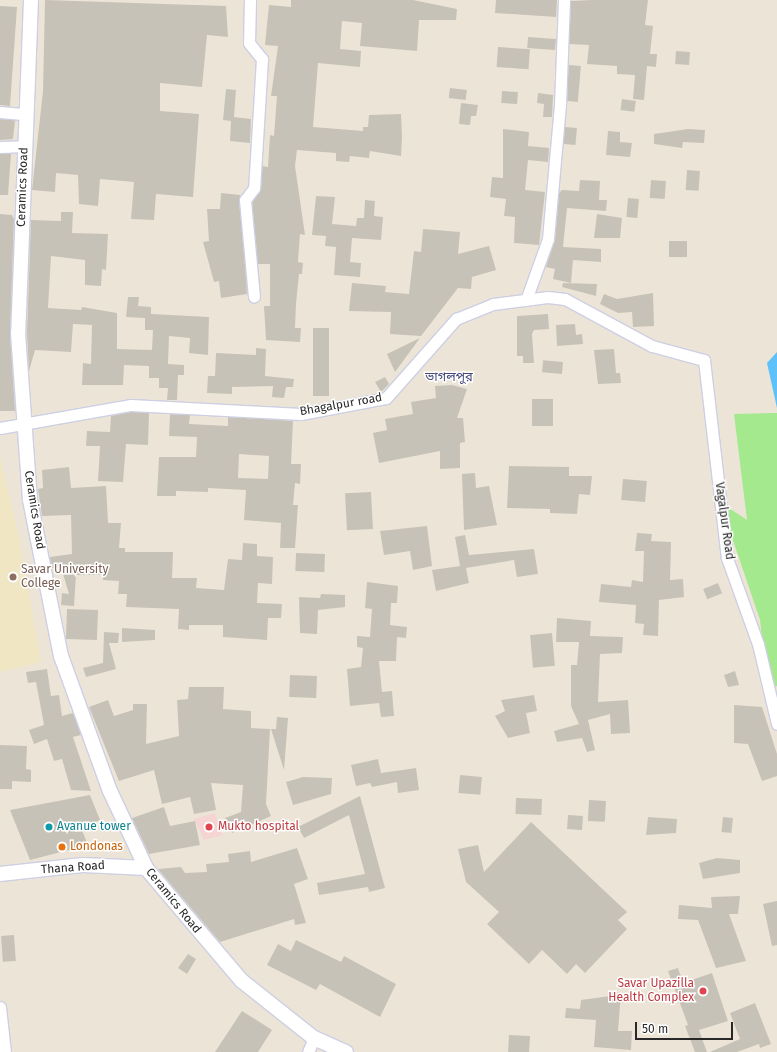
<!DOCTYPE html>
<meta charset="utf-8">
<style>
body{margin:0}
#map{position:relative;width:777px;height:1052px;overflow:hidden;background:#ece5d7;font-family:"Fira Sans","Noto Sans Bengali",sans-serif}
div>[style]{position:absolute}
.education>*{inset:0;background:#f0e6c4}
.medical>*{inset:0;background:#f4d5d3}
.green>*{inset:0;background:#a4e98e}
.water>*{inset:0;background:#5fc1f9}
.building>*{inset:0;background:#c7c2b7;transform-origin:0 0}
.roads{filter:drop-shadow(1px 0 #cdcfe3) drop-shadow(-1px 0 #cdcfe3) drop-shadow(0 1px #cdcfe3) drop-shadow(0 -1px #cdcfe3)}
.minor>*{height:11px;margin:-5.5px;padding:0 5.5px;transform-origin:5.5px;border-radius:5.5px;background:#fff}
.tertiary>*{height:14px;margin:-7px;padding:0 7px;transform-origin:7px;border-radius:7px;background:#fff}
.dots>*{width:11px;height:11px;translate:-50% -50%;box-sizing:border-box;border:2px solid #fff;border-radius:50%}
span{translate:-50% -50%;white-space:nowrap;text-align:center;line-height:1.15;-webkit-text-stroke:3px #fff;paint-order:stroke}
.street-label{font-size:12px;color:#282828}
.education-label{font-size:12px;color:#785e54}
.left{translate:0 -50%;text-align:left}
.culture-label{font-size:12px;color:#0d838f}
.health-label{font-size:12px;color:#be3a42}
.right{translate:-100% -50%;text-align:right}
.food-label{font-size:12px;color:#c56008}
.neighbourhood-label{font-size:13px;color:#44497c}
.scale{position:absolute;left:635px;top:1022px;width:98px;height:18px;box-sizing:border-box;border:2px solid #282828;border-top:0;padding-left:5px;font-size:12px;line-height:14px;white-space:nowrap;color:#282828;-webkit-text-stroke:3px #fff;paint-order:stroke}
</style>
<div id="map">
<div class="education">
<div style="clip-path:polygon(0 456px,20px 541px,41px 662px,0 672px)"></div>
</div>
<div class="medical">
<div style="clip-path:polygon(215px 813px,223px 835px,204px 840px,194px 819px)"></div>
</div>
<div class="green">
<div style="clip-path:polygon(777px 413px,777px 686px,768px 688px,760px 620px,720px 502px,747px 520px,734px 414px)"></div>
</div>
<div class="water">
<div style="clip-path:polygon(777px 352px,777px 408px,767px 363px)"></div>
</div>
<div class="building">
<div style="clip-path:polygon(45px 0,226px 6px,228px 37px,207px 35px,202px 87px,160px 83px,160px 111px,199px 114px,193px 197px,156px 194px,154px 220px,131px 219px,134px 182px,100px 179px,98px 206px,79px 204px,78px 175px,56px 173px,55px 192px,32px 190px,43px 91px)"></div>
<div style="clip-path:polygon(291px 0,413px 0,457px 9px,456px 20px,419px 20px,417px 51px,360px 46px,362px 23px,342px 21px,340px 49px,361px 51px,360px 67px,318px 63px,313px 127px,363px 131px,363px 127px,368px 127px,369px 115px,401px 114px,402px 137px,401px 156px,370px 151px,369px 158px,350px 156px,349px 162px,336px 161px,336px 153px,297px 150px,295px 166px,305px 235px,300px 234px,298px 262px,303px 263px,302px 274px,299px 274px,296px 304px,295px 328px,301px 328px,300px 342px,266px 340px,264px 306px,270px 306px,270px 264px,258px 264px,252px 202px,261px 189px,262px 166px,268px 167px,270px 135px,274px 136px,277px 96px,271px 96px,278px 46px,265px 45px,269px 5px,291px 7px)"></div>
<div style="clip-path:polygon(496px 0,557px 0,556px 17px,495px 13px)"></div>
<div style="clip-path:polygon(592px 0,648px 0,645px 25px,653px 26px,650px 54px,657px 54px,656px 67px,647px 66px,644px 100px,633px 99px,635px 75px,617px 74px,617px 66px,587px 64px,589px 45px,569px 44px,571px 1px)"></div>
<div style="clip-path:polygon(0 6px,17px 7px,10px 106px,0 105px)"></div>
<div style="left:528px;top:37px;width:28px;height:11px;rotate:4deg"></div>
<div style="left:498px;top:47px;width:32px;height:20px;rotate:4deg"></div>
<div style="left:676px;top:51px;width:14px;height:13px;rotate:4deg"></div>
<div style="left:569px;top:65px;width:12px;height:36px;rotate:5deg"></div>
<div style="left:450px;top:88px;width:17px;height:10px;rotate:7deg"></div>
<div style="clip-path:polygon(226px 89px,236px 90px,234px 117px,251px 119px,250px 143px,230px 141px,231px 121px,223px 120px)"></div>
<div style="left:502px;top:91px;width:16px;height:12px;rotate:4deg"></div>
<div style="clip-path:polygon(538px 93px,553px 95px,552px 117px,543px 117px,544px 104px,537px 103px)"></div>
<div style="left:622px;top:99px;width:14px;height:11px;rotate:8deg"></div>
<div style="clip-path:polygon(461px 103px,478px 105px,476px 116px,471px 116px,470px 125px,459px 124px)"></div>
<div style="clip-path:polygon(0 119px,15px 120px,13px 139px,0 140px)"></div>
<div style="left:565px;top:127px;width:12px;height:17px;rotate:5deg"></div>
<div style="clip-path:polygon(503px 129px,529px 132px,528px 146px,549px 148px,548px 162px,528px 160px,525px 190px,545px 192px,539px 245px,514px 243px,515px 217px,504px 216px,506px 199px,490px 197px,492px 177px,503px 178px)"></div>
<div style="clip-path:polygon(688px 129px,705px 130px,704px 143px,683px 142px,682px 148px,654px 144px,654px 134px)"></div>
<div style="clip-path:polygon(608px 131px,620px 132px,620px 142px,632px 143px,630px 157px,606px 155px)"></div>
<div style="clip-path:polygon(0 154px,11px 154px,8px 195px,0 195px)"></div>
<div style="left:687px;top:170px;width:13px;height:20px;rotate:4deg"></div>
<div style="clip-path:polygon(580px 180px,600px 181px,599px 200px,607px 200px,606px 211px,567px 208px,563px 247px,601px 249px,601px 262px,573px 260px,571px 283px,553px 279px,555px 269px,546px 267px,555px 240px,559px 193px,562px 190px,579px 191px)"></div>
<div style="left:651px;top:180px;width:15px;height:18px;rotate:4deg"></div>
<div style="clip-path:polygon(221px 193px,240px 195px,247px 294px,221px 298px,219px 281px,214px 282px,203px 242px,209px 241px,207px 209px,220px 209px)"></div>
<div style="clip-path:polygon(316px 196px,335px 197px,332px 224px,356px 226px,357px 218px,364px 218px,365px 200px,375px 201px,374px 216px,383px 217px,381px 240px,352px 238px,350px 262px,361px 263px,360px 277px,334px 275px,336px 247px,325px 246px,326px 236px,312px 235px)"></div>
<div style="left:628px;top:198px;width:11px;height:19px;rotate:5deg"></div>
<div style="clip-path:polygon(61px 212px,73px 212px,72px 233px,108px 234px,106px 270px,102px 269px,101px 286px,85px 285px,85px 260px,51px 256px,48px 308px,81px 310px,82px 307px,117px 313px,117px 349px,152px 350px,153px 330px,145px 330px,145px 318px,126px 317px,128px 297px,139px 297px,138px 306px,151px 307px,151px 314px,209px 317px,208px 355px,189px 353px,190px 338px,169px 336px,168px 364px,184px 365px,184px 375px,178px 375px,177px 400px,167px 400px,168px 388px,159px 388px,159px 378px,149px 378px,149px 366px,124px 365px,123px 385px,82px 385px,83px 363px,91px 364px,92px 325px,73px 324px,71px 352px,35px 350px,29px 371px,27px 333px,31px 220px,61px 221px)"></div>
<div style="clip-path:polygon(0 214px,12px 215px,14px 219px,10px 333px,15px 411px,0 411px)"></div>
<div style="clip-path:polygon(597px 214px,622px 218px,620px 238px,594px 238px)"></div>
<div style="clip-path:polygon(423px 229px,460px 232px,458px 254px,489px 246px,496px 270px,472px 277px,471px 289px,458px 288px,421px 336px,390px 334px,391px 312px,349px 311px,352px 283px,386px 286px,385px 292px,409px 294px,414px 251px,421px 252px)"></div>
<div style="left:669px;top:241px;width:18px;height:16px"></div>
<div style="clip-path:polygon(563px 283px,597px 284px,596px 296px,562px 287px)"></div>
<div style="clip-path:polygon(653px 293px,654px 326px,633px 327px,632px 312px,618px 313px,600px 304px,604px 294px,617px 299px)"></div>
<div style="clip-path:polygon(548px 314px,549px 329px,534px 330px,532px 334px,534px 363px,523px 363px,523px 356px,517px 356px,517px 316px)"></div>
<div style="clip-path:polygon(575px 324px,576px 335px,582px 334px,583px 344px,557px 346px,556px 325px)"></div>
<div style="left:313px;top:328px;width:16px;height:68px"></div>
<div style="clip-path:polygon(420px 338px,395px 372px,387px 354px)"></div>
<div style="clip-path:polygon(256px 348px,266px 349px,265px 376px,294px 379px,293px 387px,286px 387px,284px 398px,272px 397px,273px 386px,232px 387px,232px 394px,207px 393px,208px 376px,215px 376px,216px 353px,256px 355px)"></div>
<div style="clip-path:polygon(614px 349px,616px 373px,620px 373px,621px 383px,598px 384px,594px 350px)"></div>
<div style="left:563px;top:362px;width:12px;height:20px;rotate:95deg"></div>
<div style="clip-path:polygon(385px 377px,389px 384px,381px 392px,375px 382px)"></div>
<div style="clip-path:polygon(452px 385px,467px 389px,457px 418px,463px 418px,465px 442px,460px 443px,460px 468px,440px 469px,440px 451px,379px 463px,373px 433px,387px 430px,385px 419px,413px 414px,411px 402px,436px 398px,435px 386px)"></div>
<div style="left:532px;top:399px;width:21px;height:27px"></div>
<div style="clip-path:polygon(131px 412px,149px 413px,148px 445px,126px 444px,123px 482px,98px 481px,100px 446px,86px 446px,87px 431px,110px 432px,111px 416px)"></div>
<div style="clip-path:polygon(evenodd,170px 414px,190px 415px,189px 424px,228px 426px,228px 417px,293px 421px,291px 464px,301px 464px,300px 484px,295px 483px,293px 505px,298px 505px,295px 548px,280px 548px,281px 523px,244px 520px,246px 490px,208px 488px,208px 492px,176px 491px,176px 496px,157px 496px,159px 457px,196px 457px,197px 437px,169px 436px,170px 414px,239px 454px,269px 456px,268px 479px,238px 478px,239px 454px)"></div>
<div style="clip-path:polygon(509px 466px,569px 467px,569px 476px,592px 476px,590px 495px,579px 494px,577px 514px,550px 513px,550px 509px,507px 508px)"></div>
<div style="clip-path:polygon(69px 467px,71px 488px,106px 486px,108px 523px,121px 523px,119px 548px,125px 548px,125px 552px,173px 552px,172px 578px,197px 578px,196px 588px,224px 590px,228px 559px,242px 560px,243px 543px,257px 544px,257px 556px,273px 557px,272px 584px,258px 583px,257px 603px,282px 604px,281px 618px,268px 618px,267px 640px,223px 637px,223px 625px,189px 625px,189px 630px,178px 629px,179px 609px,126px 607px,127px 594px,118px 594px,119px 581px,103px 580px,103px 575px,76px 575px,74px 606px,61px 605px,62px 593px,69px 594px,61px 567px,52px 568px,50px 557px,72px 554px,71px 515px,42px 516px,38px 489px,43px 488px,42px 470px)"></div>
<div style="clip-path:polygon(475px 473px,476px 488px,489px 486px,497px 525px,464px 530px,462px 474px)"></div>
<div style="left:623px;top:479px;width:24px;height:21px;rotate:5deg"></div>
<div style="left:371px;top:492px;width:37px;height:26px;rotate:87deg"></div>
<div style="clip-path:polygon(427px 526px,432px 566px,413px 570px,410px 551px,384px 555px,380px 531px)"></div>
<div style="clip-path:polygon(637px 533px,652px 534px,651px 541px,671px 542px,670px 580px,683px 579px,684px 597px,659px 600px,658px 636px,643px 635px,644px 624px,635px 623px,636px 605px,599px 602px,601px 584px,631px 587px,632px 580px,643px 582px,644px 551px,635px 551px)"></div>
<div style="clip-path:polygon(465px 535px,469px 555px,534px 549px,538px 574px,517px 577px,514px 560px,466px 568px,469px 583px,436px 591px,432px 570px,460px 566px,455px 537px)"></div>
<div style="left:296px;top:553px;width:29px;height:18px;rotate:2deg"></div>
<div style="clip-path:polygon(367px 582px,398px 586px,397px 603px,391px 603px,390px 625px,407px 627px,406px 638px,397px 637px,396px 661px,379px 661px,382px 692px,392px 691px,394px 716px,381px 717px,379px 703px,350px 706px,347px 669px,361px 667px,363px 648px,357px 647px,357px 636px,370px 637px,372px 609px,365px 608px)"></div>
<div style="left:718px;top:583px;width:11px;height:16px;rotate:68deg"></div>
<div style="clip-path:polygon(321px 594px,345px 595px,345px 607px,318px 610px,317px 634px,300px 633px,299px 597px,320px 598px)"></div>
<div style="left:67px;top:609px;width:31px;height:30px;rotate:2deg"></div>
<div style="clip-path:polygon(557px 618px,591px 621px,590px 636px,623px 637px,622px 653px,600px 654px,598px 702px,628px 700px,630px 733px,611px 734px,610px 714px,588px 720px,595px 750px,587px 752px,582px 738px,557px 742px,554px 731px,579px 724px,571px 706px,571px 665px,577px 665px,579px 642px,556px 642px)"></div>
<div style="clip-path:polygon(122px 628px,155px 630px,155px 640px,122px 642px)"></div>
<div style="clip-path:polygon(104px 632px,119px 633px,118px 643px,109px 643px,116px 669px,86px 677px,83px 668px,103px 663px)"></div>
<div style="left:552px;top:633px;width:33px;height:22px;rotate:85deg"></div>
<div style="clip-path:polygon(47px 669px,51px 696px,59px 695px,62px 716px,73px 713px,81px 735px,73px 737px,91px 791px,71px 790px,62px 759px,54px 761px,47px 739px,34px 744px,29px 730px,44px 725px,36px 682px,28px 683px,26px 672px)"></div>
<div style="clip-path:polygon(735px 671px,739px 685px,728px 687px,724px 675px)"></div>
<div style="left:290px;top:675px;width:27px;height:22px;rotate:2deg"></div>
<div style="clip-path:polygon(189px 687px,224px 687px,223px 709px,251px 711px,251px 728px,270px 729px,266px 804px,271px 816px,232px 833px,225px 818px,241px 812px,243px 785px,211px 783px,216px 810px,194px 814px,190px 797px,162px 804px,154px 770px,119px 781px,89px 707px,108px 700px,114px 716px,133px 710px,133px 704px,147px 704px,146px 744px,179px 736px,177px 700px,188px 699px)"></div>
<div style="clip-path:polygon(534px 695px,537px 711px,526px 713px,530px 733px,508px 738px,495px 716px,505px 711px,501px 700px)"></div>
<div style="clip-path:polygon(734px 705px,762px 707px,777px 754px,777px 776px,762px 781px,748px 744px,734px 743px)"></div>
<div style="clip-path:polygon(277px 717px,288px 718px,284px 770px,271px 729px,276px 729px)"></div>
<div style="clip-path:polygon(0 745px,27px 746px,26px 769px,31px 770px,31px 782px,12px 781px,12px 789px,0 789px)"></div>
<div style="clip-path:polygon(378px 759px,381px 773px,416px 768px,419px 790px,398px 793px,397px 782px,372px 787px,370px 783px,356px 786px,351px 765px)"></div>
<div style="left:460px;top:775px;width:22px;height:18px;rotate:5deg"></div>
<div style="clip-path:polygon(303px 777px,332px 778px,331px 794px,293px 805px,286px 782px)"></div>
<div style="clip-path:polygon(90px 795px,100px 820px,81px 828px,88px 845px,30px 860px,10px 810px)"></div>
<div style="clip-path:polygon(360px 796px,385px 888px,369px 892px,368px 887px,319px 895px,317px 883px,365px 874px,349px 815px,304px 838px,298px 827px)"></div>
<div style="left:516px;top:798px;width:26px;height:16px;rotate:2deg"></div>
<div style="left:589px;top:800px;width:17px;height:21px;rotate:3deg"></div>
<div style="clip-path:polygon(164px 807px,170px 826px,195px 821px,200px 845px,149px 854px,132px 818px)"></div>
<div style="left:568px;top:815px;width:15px;height:14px;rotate:4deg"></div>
<div style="clip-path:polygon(648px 817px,677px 819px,676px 833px,646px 835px)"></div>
<div style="left:723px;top:817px;width:10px;height:15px;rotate:6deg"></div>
<div style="clip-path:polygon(531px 822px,627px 912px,618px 920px,627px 929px,585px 973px,576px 964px,567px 974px,542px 950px,529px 964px,487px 924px,499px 912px,466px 882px,458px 849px,478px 845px,484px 872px)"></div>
<div style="clip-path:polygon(297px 848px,308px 879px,294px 884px,306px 923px,295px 925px,294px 919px,220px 942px,158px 869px,181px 867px,185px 873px,207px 872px,206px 864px,229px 862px,228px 854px,250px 851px,251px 862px)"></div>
<div style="clip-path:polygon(717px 858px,740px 860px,740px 873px,703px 879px,699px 863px)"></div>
<div style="clip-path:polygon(740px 896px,738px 914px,729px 914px,746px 961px,716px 968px,698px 920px,678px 919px,679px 905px,712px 908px,711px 897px)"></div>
<div style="clip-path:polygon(777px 901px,777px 945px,772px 946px,763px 904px)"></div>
<div style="left:14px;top:935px;width:26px;height:13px;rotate:86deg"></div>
<div style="clip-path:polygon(296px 940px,341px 962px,344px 956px,396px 984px,380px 1017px,320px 984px,316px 990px,267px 965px,278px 944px,291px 951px)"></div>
<div style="clip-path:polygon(188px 954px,196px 959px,187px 974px,178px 968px)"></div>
<div style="clip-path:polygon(678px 968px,683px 983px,712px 973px,728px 1021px,699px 1030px,707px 1052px,695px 1052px,685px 1026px,688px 1025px,668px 971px)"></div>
<div style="clip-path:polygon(610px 992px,621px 993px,618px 1031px,632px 1031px,631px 1050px,594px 1047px,596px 1020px,565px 1018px,566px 1008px,580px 1009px,581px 1000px,610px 996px)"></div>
<div style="clip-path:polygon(755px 1003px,771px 1044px,760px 1048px,759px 1044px,737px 1052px,710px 1052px,740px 1039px,730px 1013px)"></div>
<div style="clip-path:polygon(242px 1011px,272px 1030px,258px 1052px,215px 1052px)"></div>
<div style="left:509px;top:1035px;width:21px;height:17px;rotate:3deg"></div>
</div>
<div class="roads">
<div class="minor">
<div style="left:250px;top:0;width:43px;rotate:91.3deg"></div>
<div style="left:249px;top:43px;width:21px;rotate:51deg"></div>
<div style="left:262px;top:59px;width:129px;rotate:93.5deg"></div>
<div style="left:254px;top:188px;width:15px;rotate:127deg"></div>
<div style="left:245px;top:200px;width:97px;rotate:84.7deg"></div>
<div style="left:0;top:112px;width:25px;rotate:5deg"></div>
<div style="left:0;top:147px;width:25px;rotate:-2deg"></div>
<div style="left:526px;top:300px;width:65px;rotate:-70.2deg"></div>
<div style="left:548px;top:239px;width:135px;rotate:-84.9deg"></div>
<div style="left:560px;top:105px;width:105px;rotate:-87.8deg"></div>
<div style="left:0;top:428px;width:133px;rotate:-10deg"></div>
<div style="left:131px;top:405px;width:170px;rotate:3deg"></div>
<div style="left:301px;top:414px;width:86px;rotate:-10.7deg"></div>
<div style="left:386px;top:398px;width:106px;rotate:-48.5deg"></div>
<div style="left:456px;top:319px;width:40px;rotate:-22deg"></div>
<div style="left:493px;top:304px;width:55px;rotate:-7.3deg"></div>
<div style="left:548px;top:297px;width:17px;rotate:7deg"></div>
<div style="left:565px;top:299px;width:99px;rotate:28.4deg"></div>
<div style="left:652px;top:346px;width:54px;rotate:15.1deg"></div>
<div style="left:704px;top:360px;width:199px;rotate:83.4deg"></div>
<div style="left:727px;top:558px;width:91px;rotate:70.2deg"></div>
<div style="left:758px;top:644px;width:82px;rotate:76.6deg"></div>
<div style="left:0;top:1007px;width:45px;rotate:83.7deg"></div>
<div style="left:308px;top:1052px;width:15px;rotate:-67deg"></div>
</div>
<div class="tertiary">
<div style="left:31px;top:0;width:333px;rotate:92.2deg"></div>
<div style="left:18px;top:333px;width:167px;rotate:85.9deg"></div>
<div style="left:30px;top:500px;width:159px;rotate:78.8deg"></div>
<div style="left:61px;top:656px;width:144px;rotate:70.1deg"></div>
<div style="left:110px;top:791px;width:85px;rotate:64.9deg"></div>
<div style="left:146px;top:868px;width:148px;rotate:49.7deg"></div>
<div style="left:242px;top:981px;width:92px;rotate:38.4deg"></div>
<div style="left:314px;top:1038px;width:35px;rotate:24deg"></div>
<div style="left:0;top:874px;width:83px;rotate:-6.2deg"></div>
<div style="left:83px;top:865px;width:63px;rotate:2.7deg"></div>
</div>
</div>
<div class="dots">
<div style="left:13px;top:577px;background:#8d6e63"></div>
<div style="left:49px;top:827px;background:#0f9aa8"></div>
<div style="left:209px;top:827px;background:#e0444e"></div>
<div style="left:62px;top:847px;background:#e8710a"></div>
<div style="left:703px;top:991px;background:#e0444e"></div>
</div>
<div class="street-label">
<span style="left:23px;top:187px;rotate:-88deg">Ceramics Road</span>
<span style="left:341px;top:405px;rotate:-10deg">Bhagalpur road</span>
<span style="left:34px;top:510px;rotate:81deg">Ceramics Road</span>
<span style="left:724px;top:521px;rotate:82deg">Vagalpur Road</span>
<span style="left:73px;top:868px;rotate:-4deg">Thana Road</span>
<span style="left:173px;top:901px;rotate:51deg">Ceramics Road</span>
</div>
<div class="education-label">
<span class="left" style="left:21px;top:577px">Savar University<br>College</span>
</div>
<div class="culture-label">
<span class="left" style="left:57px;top:827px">Avanue tower</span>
</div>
<div class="health-label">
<span class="left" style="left:218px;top:827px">Mukto hospital</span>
<span class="right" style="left:694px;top:991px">Savar Upazilla<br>Health Complex</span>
</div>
<div class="food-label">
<span class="left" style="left:70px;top:847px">Londonas</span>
</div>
<div class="neighbourhood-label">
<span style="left:449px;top:377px">ভাগলপুর</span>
</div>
<div class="scale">50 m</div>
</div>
